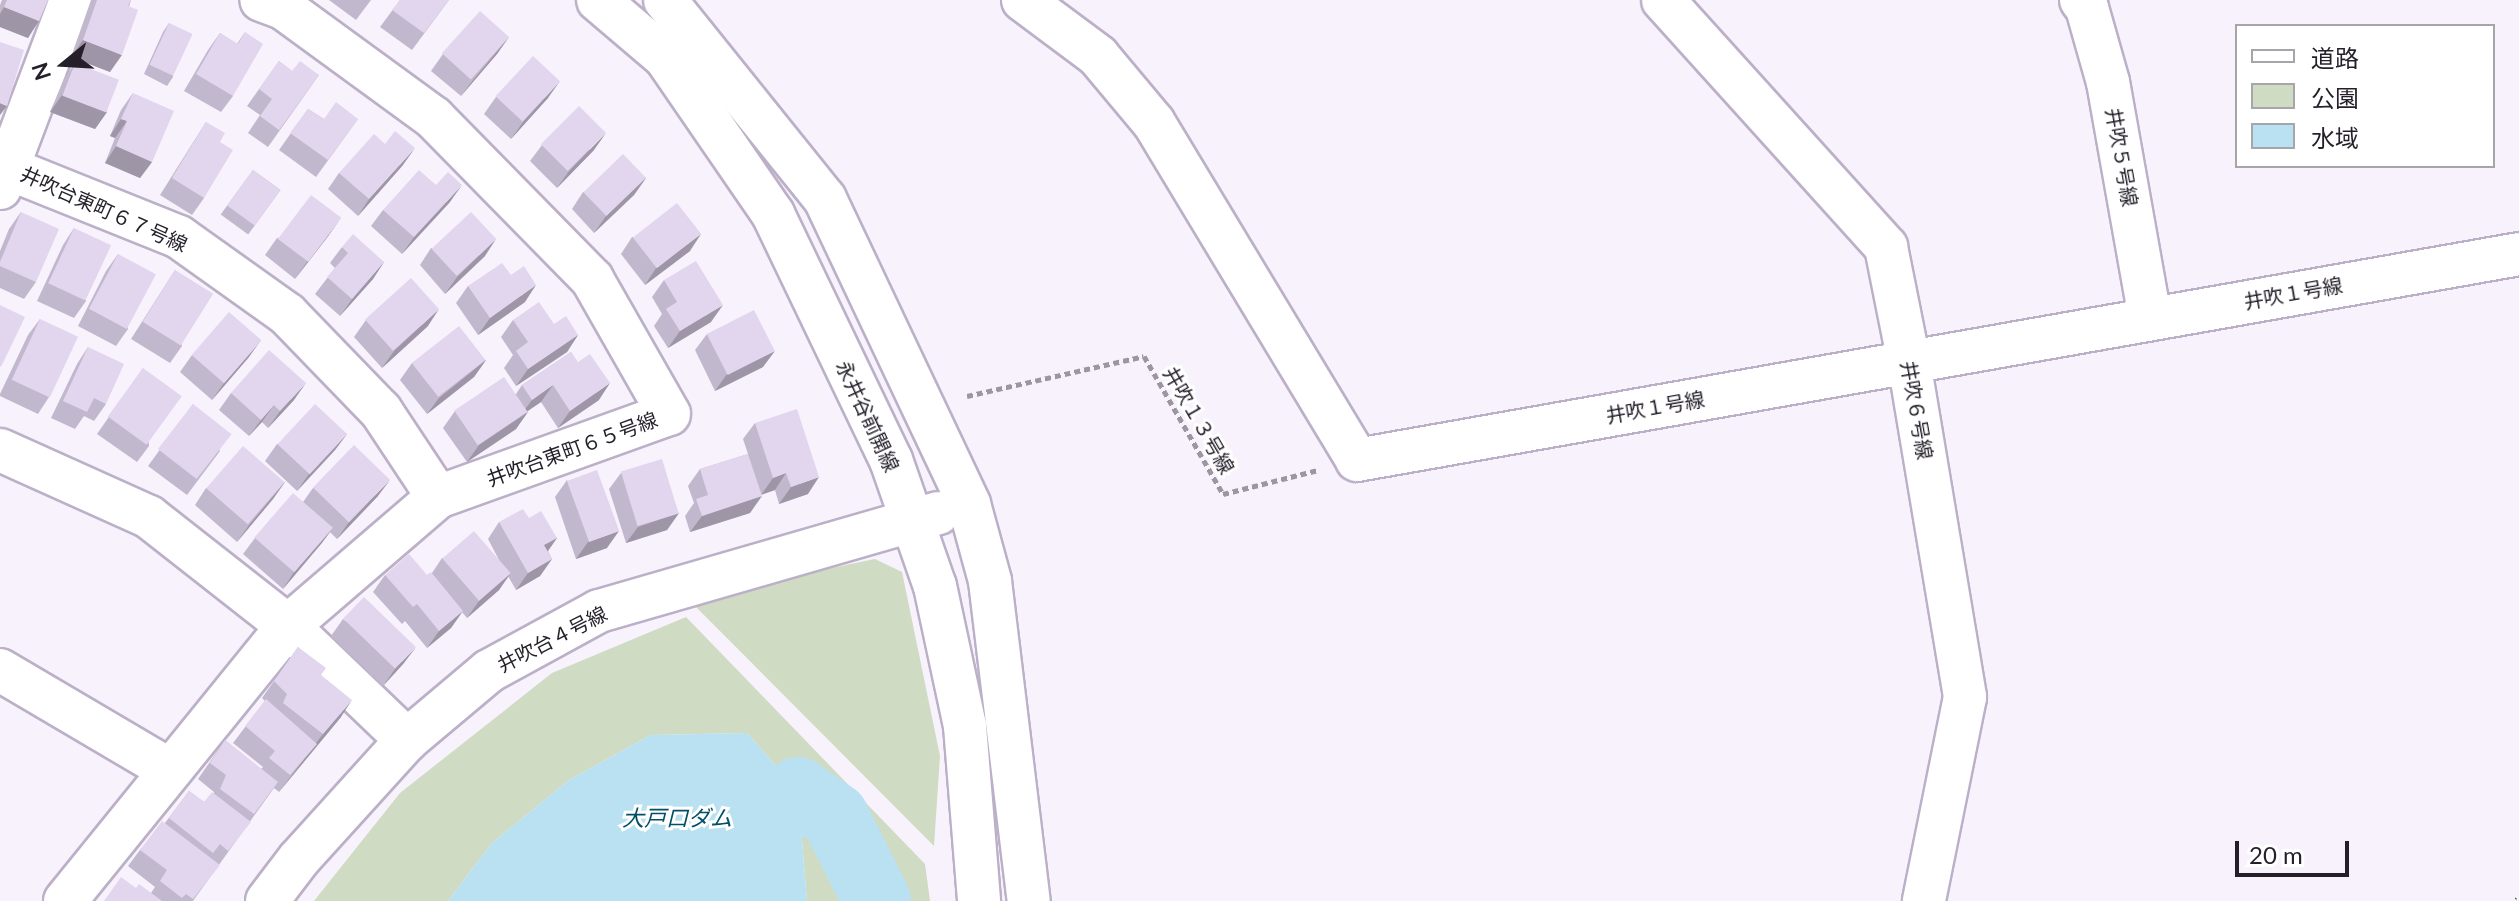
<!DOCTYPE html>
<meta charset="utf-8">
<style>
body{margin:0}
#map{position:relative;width:2519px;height:901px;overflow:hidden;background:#f7f2fc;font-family:Lato,"Noto Sans JP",sans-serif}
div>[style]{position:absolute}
.green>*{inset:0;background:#cfdbc2}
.water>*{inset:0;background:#bae1f2}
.river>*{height:68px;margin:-34px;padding:0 34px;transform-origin:34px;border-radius:34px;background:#bae1f2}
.path>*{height:5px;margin-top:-2.5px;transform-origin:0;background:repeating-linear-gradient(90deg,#9b96a0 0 6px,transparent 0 10px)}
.roads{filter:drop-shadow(2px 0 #bcb0c8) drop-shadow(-2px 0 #bcb0c8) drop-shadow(0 2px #bcb0c8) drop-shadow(0 -2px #bcb0c8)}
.minor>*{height:42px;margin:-21px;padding:0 21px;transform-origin:21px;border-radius:21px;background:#fff}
.rail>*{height:9px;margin-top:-4.5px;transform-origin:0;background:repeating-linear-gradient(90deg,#fff 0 18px,#3d3842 0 36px);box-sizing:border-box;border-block:2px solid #3d3842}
.wall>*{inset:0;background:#c2b8ce;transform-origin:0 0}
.shaded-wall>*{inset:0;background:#9e96a7}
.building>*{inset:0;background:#e2d6ef;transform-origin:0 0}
span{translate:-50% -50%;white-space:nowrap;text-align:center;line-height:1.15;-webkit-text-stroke:6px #fff;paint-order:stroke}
.street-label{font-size:20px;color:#241f29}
.water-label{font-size:22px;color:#025068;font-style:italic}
.legend{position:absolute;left:2235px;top:24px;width:260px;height:144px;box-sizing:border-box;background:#fff;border:2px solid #a7a5a9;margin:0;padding:10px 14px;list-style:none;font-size:24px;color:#241f29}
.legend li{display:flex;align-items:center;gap:16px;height:40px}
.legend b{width:40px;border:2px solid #a7a5a9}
.north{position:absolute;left:24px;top:24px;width:80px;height:80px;-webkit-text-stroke:6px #fff;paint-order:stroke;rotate:252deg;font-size:22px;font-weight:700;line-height:32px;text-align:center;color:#241f29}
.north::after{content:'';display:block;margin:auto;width:28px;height:36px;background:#241f29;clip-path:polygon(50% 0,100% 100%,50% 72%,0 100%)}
.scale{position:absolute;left:2235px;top:841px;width:114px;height:36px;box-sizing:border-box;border:4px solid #241f29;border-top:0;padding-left:10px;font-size:24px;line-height:28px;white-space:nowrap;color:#241f29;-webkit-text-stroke:6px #fff;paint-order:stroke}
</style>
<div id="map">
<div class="green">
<div style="clip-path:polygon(875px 559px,902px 572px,940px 756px,934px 846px,687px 598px)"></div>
<div style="clip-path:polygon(686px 617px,925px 864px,930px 901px,807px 901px,798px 791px,747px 733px,651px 735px,569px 780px,492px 843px,448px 901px,314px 901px,400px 793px,552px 673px)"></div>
</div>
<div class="water">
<div style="clip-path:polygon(747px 733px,798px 791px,807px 901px,448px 901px,492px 843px,569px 780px,651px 735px)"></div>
</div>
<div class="river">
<div style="left:798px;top:791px;width:45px;rotate:35.1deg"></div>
<div style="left:835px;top:817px;width:94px;rotate:63.4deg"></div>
</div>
<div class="path">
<div style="left:967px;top:396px;width:181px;rotate:-12.7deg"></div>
<div style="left:1144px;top:356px;width:159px;rotate:60.2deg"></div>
<div style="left:1223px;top:494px;width:98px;rotate:-14.2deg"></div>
</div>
<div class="roads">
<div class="minor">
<div style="left:598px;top:0;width:88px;rotate:40.4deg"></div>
<div style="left:665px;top:57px;width:191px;rotate:55.5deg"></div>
<div style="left:773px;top:214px;width:273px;rotate:64.4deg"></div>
<div style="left:891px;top:460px;width:133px;rotate:70.8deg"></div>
<div style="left:935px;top:586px;width:143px;rotate:77.9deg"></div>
<div style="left:965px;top:726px;width:176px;rotate:85.4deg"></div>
<div style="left:665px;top:0;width:255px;rotate:51.2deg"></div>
<div style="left:825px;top:199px;width:337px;rotate:64.7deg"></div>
<div style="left:969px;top:504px;width:80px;rotate:74.7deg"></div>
<div style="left:990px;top:581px;width:322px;rotate:83.1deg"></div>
<div style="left:1023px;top:0;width:94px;rotate:36.7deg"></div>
<div style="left:1098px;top:56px;width:87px;rotate:50.1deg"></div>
<div style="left:1154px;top:123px;width:393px;rotate:58.9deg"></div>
<div style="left:1357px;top:460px;width:1180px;rotate:-10.05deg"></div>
<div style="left:1663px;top:0;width:333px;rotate:47.9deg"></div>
<div style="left:1886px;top:247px;width:117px;rotate:78.7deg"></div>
<div style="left:1909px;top:362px;width:340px;rotate:80.5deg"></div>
<div style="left:1965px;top:697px;width:208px;rotate:101.4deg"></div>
<div style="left:2081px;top:0;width:10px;rotate:53deg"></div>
<div style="left:2087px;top:8px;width:77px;rotate:74.2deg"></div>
<div style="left:2108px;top:82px;width:239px;rotate:79.9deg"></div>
<div style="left:0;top:165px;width:193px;rotate:21.9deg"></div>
<div style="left:179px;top:237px;width:133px;rotate:35.5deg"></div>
<div style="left:287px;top:314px;width:135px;rotate:45.9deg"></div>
<div style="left:381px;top:411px;width:103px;rotate:56.5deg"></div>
<div style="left:0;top:188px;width:201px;rotate:-69.3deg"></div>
<div style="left:0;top:450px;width:163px;rotate:24.2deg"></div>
<div style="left:149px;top:517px;width:177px;rotate:38.1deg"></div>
<div style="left:288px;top:626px;width:165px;rotate:43.8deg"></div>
<div style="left:0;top:670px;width:197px;rotate:30.5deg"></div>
<div style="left:65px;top:901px;width:354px;rotate:-51deg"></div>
<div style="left:288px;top:626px;width:198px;rotate:-40.7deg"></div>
<div style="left:438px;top:497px;width:245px;rotate:-19.8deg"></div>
<div style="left:669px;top:414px;width:155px;rotate:-119.7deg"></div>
<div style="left:592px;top:279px;width:226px;rotate:-134.5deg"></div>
<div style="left:434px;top:118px;width:187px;rotate:-143.9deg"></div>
<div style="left:283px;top:8px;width:23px;rotate:-160deg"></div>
<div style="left:267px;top:901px;width:53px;rotate:-52.7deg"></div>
<div style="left:299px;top:859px;width:161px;rotate:-47.8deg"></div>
<div style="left:407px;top:740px;width:107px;rotate:-40.1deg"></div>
<div style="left:489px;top:671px;width:125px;rotate:-28.6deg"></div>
<div style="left:599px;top:611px;width:353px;rotate:-16.1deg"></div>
</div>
</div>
<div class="rail">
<div style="left:2518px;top:901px;width:1px;rotate:-45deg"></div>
</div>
<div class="wall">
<div style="clip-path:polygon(2px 0,48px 0,28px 38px,0 27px,0 5px)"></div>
<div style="clip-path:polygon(91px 0,131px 0,110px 72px,71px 57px)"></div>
<div style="clip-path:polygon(329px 0,371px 0,356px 20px)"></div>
<div style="clip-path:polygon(400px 0,449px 0,412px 50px,380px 27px)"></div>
<div style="clip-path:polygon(169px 23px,173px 77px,167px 86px,144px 74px,163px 32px)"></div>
<div style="clip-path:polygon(245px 32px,233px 96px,221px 112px,184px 91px,208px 50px,220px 33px,237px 44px)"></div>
<div style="clip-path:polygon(509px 37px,497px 54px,461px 96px,431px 71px,443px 54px)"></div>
<div style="clip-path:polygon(279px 61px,292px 71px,319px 75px,268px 147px,248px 133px,260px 115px,247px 106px)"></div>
<div style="clip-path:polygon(75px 63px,107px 112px,95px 129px,50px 112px,64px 79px)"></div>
<div style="clip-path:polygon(133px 93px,152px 162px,140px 178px,105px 163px,115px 138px,110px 136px,121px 110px)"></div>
<div style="clip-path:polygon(496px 97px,548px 98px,511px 139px,484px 114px)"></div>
<div style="clip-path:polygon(308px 109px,324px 119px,358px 119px,316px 177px,279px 150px)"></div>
<div style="clip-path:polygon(206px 122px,220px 142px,204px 198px,192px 215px,160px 195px)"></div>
<div style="clip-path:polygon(542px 145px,594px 150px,557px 188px,530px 161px)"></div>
<div style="clip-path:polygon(403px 165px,358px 216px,328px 189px,339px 173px)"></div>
<div style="left:253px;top:170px;width:34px;height:55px;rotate:36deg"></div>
<div style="clip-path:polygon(646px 178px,634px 195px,594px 233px,572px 209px,583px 192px)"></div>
<div style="clip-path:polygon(450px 202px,402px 254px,371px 226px,383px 210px)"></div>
<div style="clip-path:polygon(21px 212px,36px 282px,24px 299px,0 288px,0 251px,9px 229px)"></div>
<div style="clip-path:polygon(74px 228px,86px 301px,74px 318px,37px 301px,63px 245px)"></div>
<div style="clip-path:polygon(329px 235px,295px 279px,265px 255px,277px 238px)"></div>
<div style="clip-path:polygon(632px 237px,690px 251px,645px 285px,621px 254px)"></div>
<div style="clip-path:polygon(342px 247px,384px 262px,373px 279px,340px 316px,315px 294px,335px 268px,330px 263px)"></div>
<div style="clip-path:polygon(431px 248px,485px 256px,445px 294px,420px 265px)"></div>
<div style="clip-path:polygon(118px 254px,128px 329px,116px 346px,78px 326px,106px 271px)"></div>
<div style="clip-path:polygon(175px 270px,182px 346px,170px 363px,131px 339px)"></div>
<div style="clip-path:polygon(511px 275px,525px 302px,478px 335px,456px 303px,468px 286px)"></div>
<div style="clip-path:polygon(664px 280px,711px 322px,668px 348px,654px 326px,662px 314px,652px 297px)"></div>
<div style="clip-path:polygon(40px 319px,49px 397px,38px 414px,0 396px,0 394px,28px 335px)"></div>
<div style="clip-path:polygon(366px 320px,428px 326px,382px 368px,354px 337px)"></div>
<div style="clip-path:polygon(513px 320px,554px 324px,578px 335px,567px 352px,516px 386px,504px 368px,513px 355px,501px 337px)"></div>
<div style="clip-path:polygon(707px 334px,763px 367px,715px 391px,695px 350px)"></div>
<div style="clip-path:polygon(88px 347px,106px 404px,94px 421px,84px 416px,75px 429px,51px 418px,77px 364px)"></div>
<div style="clip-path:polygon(571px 352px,599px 400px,558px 428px,541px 402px,528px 411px,516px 429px,467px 462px,443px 428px,455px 411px,516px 394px,522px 385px)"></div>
<div style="clip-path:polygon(192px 355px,249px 357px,212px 400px,180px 372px)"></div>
<div style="clip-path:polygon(486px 360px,474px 377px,427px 414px,400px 380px,412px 363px)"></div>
<div style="clip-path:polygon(143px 368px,149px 446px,137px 462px,97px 434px)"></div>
<div style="clip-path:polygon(231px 393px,294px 400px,268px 428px,262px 422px,249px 436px,219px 410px)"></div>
<div style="clip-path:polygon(193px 404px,220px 451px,187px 495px,148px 466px)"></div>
<div style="clip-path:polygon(755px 423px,808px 494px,779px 504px,775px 490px,762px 494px,750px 513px,690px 532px,685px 516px,694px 503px,688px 486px,700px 469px,748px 454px,743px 439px)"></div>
<div style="clip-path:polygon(347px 434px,335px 450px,297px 491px,265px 461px,277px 444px)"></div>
<div style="clip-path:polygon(621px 473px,679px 513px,667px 530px,626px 543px,609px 489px)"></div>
<div style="clip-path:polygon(567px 480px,607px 548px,576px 559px,555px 497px)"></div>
<div style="clip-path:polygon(285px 482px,273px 499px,237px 542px,195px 505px,206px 488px)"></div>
<div style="clip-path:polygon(313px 488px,378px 496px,337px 539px,330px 532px,321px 544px,283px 589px,243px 554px,255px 538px,303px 502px)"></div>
<div style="clip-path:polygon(529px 518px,557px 538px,548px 551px,552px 559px,540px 576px,516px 590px,508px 576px,499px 590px,467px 618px,462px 612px,451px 628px,427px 648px,405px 621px,402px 624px,373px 592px,385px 575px,427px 575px,432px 573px,442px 558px,499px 560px,488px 539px,499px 522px)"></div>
<div style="clip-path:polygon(343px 619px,404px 663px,383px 686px,331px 636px)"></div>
<div style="clip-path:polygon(298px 647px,321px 675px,341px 717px,279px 792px,274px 788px,193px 901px,104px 901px,136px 888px,151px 893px,155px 887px,128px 866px,140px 850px,165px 823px,189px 791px,204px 802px,214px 793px,214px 792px,198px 779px,225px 740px,261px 769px,263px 767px,233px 743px,265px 701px,262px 698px)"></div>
</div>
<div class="shaded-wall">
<div style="clip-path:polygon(4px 7px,39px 21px,28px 38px,0 27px,0 14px)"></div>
<div style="clip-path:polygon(509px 37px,497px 54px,461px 96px,473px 80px)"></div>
<div style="clip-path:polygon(83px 40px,122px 55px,110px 72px,71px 57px)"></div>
<div style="clip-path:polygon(560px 81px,548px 98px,511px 139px,523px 122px)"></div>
<div style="clip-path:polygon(62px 95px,107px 112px,95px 129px,50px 112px)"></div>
<div style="clip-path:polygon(0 103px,7px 106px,0 115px)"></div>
<div style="clip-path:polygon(121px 119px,127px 121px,115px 138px,110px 136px)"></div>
<div style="clip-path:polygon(606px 133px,594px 150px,557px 188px,569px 171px)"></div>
<div style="clip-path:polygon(116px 146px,152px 162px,140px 178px,105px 163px)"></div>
<div style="clip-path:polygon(415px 148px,403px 165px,358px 216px,369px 199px)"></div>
<div style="clip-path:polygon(646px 178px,634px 195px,594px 233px,606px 216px)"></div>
<div style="clip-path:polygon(462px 185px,450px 202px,402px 254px,414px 237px)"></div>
<div style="clip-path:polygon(341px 218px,329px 235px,295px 279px,307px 262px)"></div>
<div style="clip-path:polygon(701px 234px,690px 251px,645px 285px,656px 268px)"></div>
<div style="clip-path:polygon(496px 239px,485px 256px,445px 294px,457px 277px)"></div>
<div style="clip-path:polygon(384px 262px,373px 279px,340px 316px,352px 299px)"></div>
<div style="clip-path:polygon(536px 285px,525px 302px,478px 335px,490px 318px)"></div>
<div style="clip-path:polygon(723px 305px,711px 322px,668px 348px,680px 331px)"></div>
<div style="clip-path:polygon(439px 309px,428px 326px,382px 368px,394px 351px)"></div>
<div style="clip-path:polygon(578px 335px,567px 352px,516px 386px,528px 369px)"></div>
<div style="clip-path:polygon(261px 340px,249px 357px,212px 400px,224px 383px)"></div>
<div style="clip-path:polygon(775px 351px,763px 367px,715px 391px,727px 374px)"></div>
<div style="clip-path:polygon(486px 360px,474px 377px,427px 414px,439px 398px)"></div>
<div style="clip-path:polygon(306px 383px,294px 400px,268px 428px,280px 411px)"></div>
<div style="clip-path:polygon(610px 383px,599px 400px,558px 428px,570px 411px)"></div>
<div style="clip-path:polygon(553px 385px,541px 402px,520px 416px,532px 400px)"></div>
<div style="clip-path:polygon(274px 405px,262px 422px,249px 436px,261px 420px)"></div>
<div style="clip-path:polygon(528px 412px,516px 429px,467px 462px,479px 445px)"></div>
<div style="clip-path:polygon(347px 434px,335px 450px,297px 491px,309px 474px)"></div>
<div style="clip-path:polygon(786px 473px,775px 490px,761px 495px,773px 478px)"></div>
<div style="clip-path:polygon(819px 477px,808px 494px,779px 504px,791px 487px)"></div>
<div style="clip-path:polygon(390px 480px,378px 496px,337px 539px,349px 522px)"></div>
<div style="clip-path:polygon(285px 482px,273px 499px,237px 542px,249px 525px)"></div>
<div style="clip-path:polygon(762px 496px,750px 513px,690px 532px,702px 516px)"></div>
<div style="clip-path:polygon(679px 513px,667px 530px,626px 543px,638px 527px)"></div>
<div style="clip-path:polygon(333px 528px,321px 544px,283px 589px,294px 572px)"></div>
<div style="clip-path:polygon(619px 531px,607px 548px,576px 559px,588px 542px)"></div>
<div style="clip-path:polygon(557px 538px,545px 555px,544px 545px)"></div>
<div style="clip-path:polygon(552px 559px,540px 576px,516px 590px,528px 573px)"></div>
<div style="clip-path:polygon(511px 573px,499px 590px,467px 618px,479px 601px)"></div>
<div style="clip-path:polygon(463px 611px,451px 628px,427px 648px,439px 631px)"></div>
<div style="clip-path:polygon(416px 647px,404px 663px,383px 686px,395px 669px)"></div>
<div style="clip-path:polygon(352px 700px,341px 717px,279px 792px,323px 734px)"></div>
</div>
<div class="building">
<div style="clip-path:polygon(7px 0,48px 0,39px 21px,4px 7px)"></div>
<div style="clip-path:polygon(97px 0,131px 0,128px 6px,138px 10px,122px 55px,83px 40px)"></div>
<div style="clip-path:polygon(400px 0,449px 0,424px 33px,392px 10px)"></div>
<div style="left:480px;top:11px;width:39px;height:57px;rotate:42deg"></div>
<div style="left:169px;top:23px;width:26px;height:46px;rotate:25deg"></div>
<div style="clip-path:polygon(245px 32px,263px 44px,233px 96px,196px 74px,220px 33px,238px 44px)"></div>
<div style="clip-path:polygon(0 42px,24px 50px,7px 106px,0 103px)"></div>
<div style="left:533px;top:56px;width:37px;height:55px;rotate:43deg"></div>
<div style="clip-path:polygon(279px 61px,292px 71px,300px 61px,319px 75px,279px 130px,260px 116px,272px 99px,259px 89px)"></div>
<div style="left:75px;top:63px;width:47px;height:35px;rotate:21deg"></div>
<div style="clip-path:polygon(133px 93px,174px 111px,152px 162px,116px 146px,127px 121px,121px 119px)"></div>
<div style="clip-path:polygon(336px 102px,358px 119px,328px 160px,290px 133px,308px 109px,324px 119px)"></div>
<div style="left:579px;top:106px;width:38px;height:54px;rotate:45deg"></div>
<div style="clip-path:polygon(206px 122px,225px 133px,220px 142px,233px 150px,204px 198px,172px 178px)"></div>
<div style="clip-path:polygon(395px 131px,415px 148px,369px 199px,339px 173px,374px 134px,385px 144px)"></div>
<div style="left:623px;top:154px;width:33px;height:55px;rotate:46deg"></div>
<div style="left:253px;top:170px;width:34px;height:44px;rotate:36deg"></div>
<div style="clip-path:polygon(419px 170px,436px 185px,448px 172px,462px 185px,414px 237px,383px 210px)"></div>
<div style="left:311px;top:195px;width:38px;height:55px;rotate:37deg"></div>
<div style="left:677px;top:203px;width:39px;height:56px;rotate:52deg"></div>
<div style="clip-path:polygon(21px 212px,59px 229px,36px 282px,0 266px,0 262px)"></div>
<div style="left:471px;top:212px;width:37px;height:54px;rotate:47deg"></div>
<div style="left:74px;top:228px;width:41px;height:61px;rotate:25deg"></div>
<div style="clip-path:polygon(353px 234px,384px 262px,352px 299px,327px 277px,348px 253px,342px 247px)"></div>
<div style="left:118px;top:254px;width:43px;height:62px;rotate:28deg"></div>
<div style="clip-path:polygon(696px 261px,723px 305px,680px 331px,666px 309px,677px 302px,664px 280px)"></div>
<div style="clip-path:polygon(502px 263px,511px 275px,524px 266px,536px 285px,490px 318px,468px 286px)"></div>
<div style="left:175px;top:270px;width:45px;height:61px;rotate:32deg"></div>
<div style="left:411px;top:278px;width:42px;height:62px;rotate:48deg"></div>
<div style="clip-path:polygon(539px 302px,554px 324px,566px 316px,578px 335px,528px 369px,516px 351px,528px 342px,513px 320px)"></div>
<div style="clip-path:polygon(0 305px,25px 317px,1px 367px,0 366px)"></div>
<div style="left:754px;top:310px;width:46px;height:53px;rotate:63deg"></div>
<div style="left:229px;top:312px;width:43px;height:57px;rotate:41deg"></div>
<div style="left:40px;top:319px;width:42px;height:67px;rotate:25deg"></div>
<div style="left:459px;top:326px;width:43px;height:60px;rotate:52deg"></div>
<div style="clip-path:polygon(88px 347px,124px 364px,106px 404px,94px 398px,87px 412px,63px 401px)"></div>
<div style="clip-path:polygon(269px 350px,306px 383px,280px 411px,274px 405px,261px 420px,231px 393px)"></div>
<div style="clip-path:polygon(571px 352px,578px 362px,590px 354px,610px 383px,570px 411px,553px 385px,532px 400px,522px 385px)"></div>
<div style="left:143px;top:368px;width:48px;height:60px;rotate:36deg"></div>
<div style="left:504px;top:377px;width:42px;height:60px;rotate:56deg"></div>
<div style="left:193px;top:404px;width:49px;height:57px;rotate:38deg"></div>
<div style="left:315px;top:404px;width:44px;height:55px;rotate:43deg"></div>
<div style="clip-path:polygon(797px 409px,819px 477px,791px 487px,786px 473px,773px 478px,755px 423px)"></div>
<div style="left:354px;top:445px;width:50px;height:59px;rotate:44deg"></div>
<div style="left:243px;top:446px;width:55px;height:56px;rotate:41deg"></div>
<div style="clip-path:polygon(748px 454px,762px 496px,702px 516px,696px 499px,708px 495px,700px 469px)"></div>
<div style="left:662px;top:459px;width:57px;height:43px;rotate:73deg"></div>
<div style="left:597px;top:470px;width:65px;height:32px;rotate:70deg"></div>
<div style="left:293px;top:493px;width:53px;height:59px;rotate:41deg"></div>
<div style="clip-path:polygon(523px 509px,529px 518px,541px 511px,557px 538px,544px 545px,552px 559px,528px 573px,499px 522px)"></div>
<div style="left:474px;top:531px;width:56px;height:42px;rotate:49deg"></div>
<div style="clip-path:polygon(409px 554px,427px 575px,431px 572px,463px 611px,439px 631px,417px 604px,413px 607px,385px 575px)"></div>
<div style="left:364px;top:597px;width:72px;height:30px;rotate:44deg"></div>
<div style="clip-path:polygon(298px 647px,326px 668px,321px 675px,352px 700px,323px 734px,283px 703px,287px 694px,274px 681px)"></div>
<div style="clip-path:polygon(266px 699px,317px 744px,290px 775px,269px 758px,275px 751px,245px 726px)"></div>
<div style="clip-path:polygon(225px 740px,278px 782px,254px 814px,220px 789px,226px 775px,210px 763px)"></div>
<div style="clip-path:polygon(189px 791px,204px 802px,212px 792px,251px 822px,228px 851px,220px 844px,213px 853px,169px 818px)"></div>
<div style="clip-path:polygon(162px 821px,220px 865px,193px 899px,186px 894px,182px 898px,160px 881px,167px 870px,140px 850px)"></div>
<div style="clip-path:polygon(121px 877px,136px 888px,139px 884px,162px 901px,104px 901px)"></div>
</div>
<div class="street-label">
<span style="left:2122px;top:157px;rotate:80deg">井吹５号線</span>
<span style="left:104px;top:209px;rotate:24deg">井吹台東町６７号線</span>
<span style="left:2293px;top:293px;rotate:-10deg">井吹１号線</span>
<span style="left:1655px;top:407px;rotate:-10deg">井吹１号線</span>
<span style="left:1917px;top:410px;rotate:80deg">井吹６号線</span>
<span style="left:868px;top:416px;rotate:65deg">永井谷前開線</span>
<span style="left:1199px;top:420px;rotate:60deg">井吹１３号線</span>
<span style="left:572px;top:449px;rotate:-20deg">井吹台東町６５号線</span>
<span style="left:552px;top:639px;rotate:-27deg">井吹台４号線</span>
</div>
<div class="water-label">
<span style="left:677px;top:818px">大戸口ダム</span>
</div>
<ul class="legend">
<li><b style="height:10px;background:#fff"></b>道路</li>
<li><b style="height:22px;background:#cfdbc2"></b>公園</li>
<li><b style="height:22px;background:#bae1f2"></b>水域</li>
</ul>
<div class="north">N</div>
<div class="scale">20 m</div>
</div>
